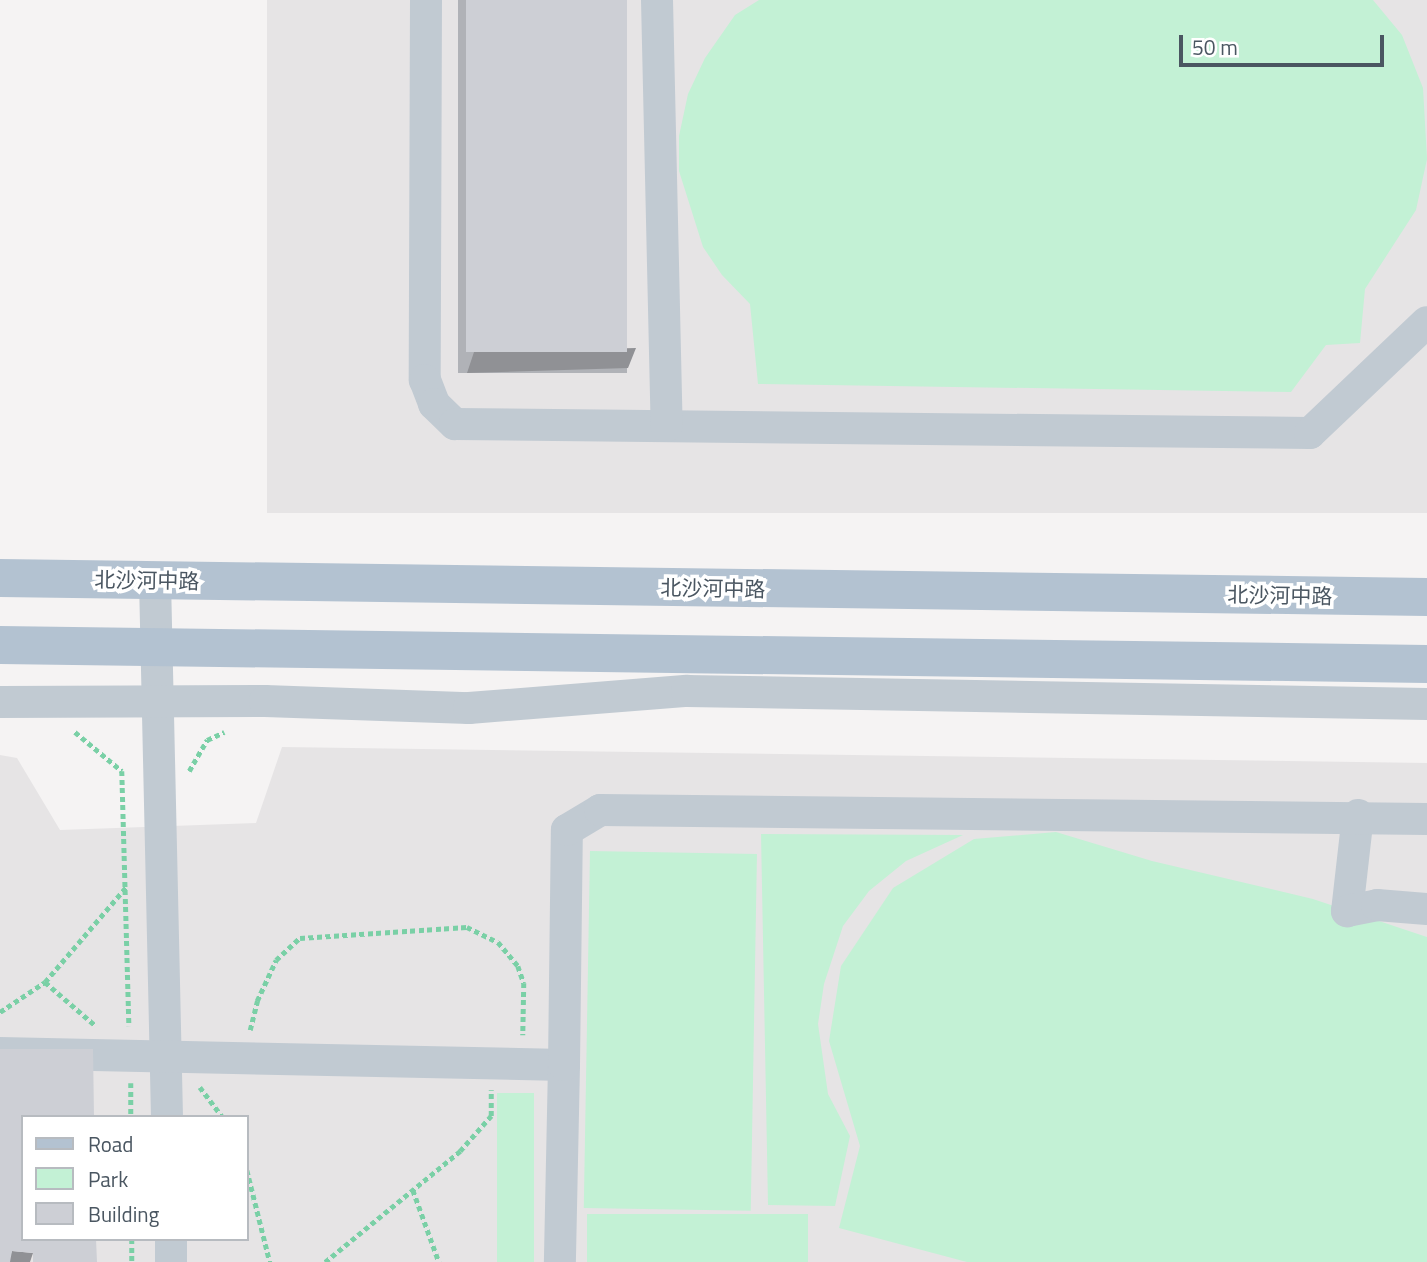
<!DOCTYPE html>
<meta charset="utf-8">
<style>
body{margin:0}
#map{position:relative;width:1427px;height:1262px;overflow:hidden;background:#f5f3f3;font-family:"Titillium Web","Noto Sans SC",sans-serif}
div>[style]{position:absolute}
.education>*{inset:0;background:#e6e4e5;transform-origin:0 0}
.green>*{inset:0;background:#c3f1d5;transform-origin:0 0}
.path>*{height:4.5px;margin-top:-2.25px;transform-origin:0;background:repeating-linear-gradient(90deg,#7ad0a6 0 5px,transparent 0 8.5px)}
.minor>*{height:32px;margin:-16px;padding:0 16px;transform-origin:16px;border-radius:16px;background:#c1cad2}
.major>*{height:38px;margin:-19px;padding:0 19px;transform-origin:19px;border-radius:19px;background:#b3c2d1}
.wall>*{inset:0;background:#b0b2b7;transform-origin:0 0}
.shaded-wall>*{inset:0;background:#909195}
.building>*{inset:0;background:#cdcfd5;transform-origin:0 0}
span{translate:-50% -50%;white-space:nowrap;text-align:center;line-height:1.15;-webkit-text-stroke:7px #fff;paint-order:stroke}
.street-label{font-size:21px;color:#4a5661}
.legend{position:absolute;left:21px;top:1115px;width:228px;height:126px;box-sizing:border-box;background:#fff;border:2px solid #b7bbc0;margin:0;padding:9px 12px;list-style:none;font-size:21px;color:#4a5661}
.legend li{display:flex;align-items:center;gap:14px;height:35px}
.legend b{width:35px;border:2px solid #b7bbc0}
.scale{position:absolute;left:1179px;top:35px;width:205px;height:32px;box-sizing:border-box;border:4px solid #4a5661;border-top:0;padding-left:9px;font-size:21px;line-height:24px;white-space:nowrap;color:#4a5661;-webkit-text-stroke:5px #fff;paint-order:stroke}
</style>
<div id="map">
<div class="education">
<div style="left:267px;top:0;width:1160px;height:513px"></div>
<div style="clip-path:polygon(evenodd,282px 747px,1427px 763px,1427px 1262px,0 1262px,0 755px,17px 758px,60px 830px,256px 823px,282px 747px,23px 1117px,247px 1117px,247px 1239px,23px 1239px,23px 1117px)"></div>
</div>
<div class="green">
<div style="clip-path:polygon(759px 0,1373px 0,1402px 35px,1423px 88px,1427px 159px,1416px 210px,1365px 289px,1360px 343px,1326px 345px,1291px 392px,758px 384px,750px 304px,722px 275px,703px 247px,679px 171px,679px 136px,688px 94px,705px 58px,735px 15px)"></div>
<div style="clip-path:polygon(1056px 832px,1152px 861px,1313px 899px,1427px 937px,1427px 1262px,967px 1262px,839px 1228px,860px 1146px,829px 1041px,841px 966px,893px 888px,974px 839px)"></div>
<div style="clip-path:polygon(761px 834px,963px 835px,906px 861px,869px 891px,843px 926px,824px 984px,818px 1024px,828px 1094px,850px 1136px,835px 1206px,768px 1205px)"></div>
<div style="left:590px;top:851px;width:167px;height:357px;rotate:1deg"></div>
<div style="left:497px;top:1093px;width:37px;height:169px"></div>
<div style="left:808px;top:1214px;width:48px;height:221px;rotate:90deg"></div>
</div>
<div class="path">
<div style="left:75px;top:732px;width:61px;rotate:39.7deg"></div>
<div style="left:122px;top:771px;width:255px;rotate:88.4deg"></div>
<div style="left:189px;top:771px;width:36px;rotate:-60deg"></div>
<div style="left:207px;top:740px;width:19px;rotate:-25deg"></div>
<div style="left:45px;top:982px;width:125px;rotate:-49.5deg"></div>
<div style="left:0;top:1012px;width:54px;rotate:-33.7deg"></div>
<div style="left:45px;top:982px;width:67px;rotate:40.8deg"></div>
<div style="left:250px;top:1030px;width:30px;rotate:-76deg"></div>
<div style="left:257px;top:1001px;width:45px;rotate:-65.1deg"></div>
<div style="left:276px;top:960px;width:33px;rotate:-43deg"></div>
<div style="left:300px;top:938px;width:167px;rotate:-3.8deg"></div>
<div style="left:467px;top:927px;width:34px;rotate:26deg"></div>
<div style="left:498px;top:942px;width:31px;rotate:50deg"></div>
<div style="left:518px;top:966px;width:18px;rotate:71deg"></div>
<div style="left:524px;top:983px;width:52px;rotate:91.1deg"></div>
<div style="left:131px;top:1083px;width:34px;rotate:90deg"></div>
<div style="left:200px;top:1087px;width:38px;rotate:53deg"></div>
<div style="left:247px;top:1170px;width:95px;rotate:76deg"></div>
<div style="left:413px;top:1190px;width:77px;rotate:70.1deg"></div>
<div style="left:132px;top:1239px;width:23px;rotate:90deg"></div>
<div style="left:325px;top:1262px;width:175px;rotate:-39.4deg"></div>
<div style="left:460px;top:1151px;width:47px;rotate:-48.5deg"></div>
<div style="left:491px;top:1116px;width:26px;rotate:-90deg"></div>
</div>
<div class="minor">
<div style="left:426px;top:0;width:380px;rotate:90.2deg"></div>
<div style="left:425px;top:380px;width:26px;rotate:69deg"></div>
<div style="left:434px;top:404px;width:29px;rotate:44deg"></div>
<div style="left:455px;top:424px;width:855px;rotate:0.6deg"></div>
<div style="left:1310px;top:433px;width:161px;rotate:-43.5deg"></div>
<div style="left:657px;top:0;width:426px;rotate:88.7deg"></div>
<div style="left:155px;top:580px;width:537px;rotate:88.72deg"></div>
<div style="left:0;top:702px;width:265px;rotate:-0.2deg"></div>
<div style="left:265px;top:701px;width:204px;rotate:2deg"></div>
<div style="left:469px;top:708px;width:219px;rotate:-4.5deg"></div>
<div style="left:687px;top:691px;width:740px;rotate:1.01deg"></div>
<div style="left:1358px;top:815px;width:97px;rotate:96.5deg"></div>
<div style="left:1347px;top:911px;width:31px;rotate:-11deg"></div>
<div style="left:1377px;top:905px;width:50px;rotate:4.6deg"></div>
<div style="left:0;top:1053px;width:564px;rotate:1.22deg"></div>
<div style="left:564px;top:1065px;width:197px;rotate:91.2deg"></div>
<div style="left:564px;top:1065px;width:235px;rotate:-89.3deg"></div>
<div style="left:567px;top:830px;width:39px;rotate:-31deg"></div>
<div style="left:600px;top:810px;width:827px;rotate:0.62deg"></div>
<div style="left:171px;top:1239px;width:23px;rotate:90deg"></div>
</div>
<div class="major">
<div style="left:0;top:578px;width:1427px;rotate:0.76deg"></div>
<div style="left:0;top:645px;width:1427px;rotate:0.76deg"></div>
</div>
<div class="wall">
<div style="left:458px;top:0;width:169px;height:373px"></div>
</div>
<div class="shaded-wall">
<div style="clip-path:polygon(636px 348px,628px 368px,467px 373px,474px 352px)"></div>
<div style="clip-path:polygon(12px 1251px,33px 1253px,30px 1262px,8px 1262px)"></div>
</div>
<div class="building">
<div style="left:466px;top:0;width:161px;height:352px"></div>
<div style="clip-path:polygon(0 1049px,93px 1049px,94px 1117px,23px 1117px,23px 1239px,96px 1239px,97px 1262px,33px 1262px,33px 1253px,12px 1251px,10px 1262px,0 1262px)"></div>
</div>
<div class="street-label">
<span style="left:147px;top:580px;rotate:1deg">北沙河中路</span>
<span style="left:713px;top:588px;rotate:1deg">北沙河中路</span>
<span style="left:1280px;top:595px;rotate:1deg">北沙河中路</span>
</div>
<ul class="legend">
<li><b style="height:9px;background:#b3c2d1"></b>Road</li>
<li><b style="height:19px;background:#c3f1d5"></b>Park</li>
<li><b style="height:19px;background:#cdcfd5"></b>Building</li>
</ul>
<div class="scale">50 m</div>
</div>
